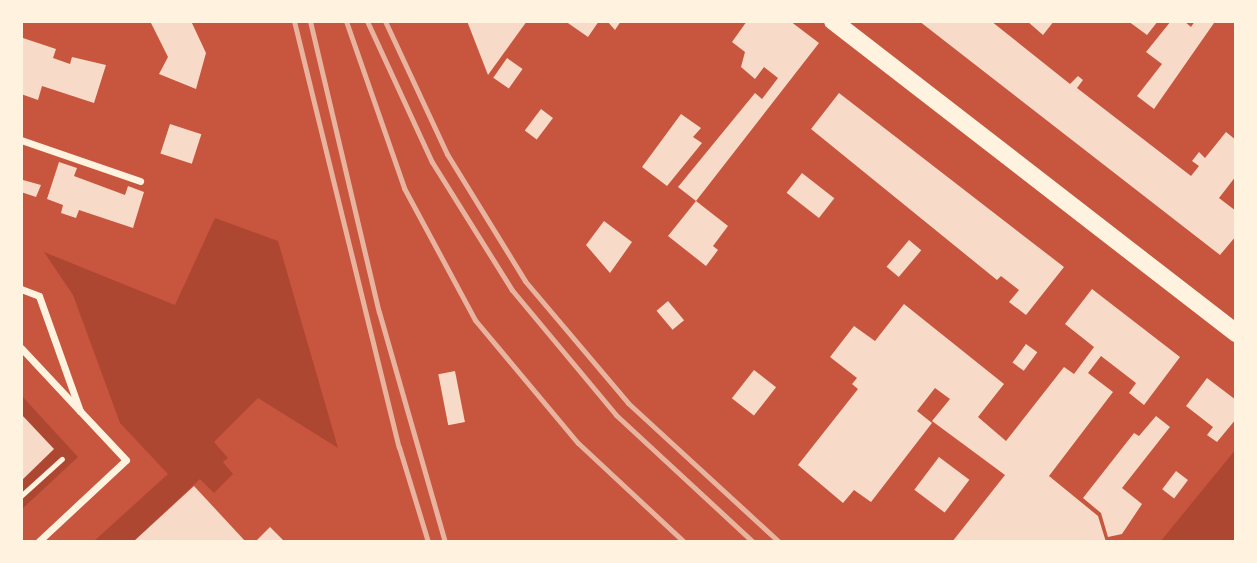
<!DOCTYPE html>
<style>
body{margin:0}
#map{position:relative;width:1257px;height:563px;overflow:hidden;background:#c8553d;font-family:Jost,sans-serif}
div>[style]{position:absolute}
.green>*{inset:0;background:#ae4732}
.building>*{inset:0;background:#f7dbc8;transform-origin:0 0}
.path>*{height:4.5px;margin:-2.25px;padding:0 2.25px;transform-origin:2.25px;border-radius:2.25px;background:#fff3e0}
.minor>*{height:7px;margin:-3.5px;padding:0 3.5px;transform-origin:3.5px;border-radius:3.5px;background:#fff3e0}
.primary>*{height:18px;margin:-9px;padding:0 9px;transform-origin:9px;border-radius:9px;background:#fff3e0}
.rail>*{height:5px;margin:-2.5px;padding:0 2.5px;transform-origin:2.5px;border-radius:2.5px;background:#e9b49f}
span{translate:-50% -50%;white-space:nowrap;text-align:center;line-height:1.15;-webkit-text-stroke:5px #fff3e0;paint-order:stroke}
.frame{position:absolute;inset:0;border:23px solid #fff3e0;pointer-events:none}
</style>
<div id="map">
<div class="green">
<div style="clip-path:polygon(215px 218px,278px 241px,338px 448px,258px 398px,214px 442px,228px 458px,223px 462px,233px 474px,214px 493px,200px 479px,133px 542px,93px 542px,168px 474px,120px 423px,73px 295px,44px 252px,175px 305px)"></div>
<div style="clip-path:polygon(21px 395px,78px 457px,21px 510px)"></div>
<div style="clip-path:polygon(1236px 449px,1236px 542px,1160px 542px)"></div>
</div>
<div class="building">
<div style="clip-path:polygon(150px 21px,191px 21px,206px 53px,196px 89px,159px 74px,168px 57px)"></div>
<div style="clip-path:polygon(467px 21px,527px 21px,488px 75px)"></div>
<div style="clip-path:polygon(565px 21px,599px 21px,588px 37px)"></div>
<div style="clip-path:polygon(607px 21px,621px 21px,615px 30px)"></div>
<div style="clip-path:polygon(747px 21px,790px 21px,819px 43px,696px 201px,678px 187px,755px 93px,762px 99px,778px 78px,764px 67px,755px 79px,741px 67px,745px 52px,732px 42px)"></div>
<div style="clip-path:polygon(919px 21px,991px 21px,1070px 84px,1078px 76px,1083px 80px,1077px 88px,1191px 176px,1199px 166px,1192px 161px,1199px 152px,1205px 158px,1226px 132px,1236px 140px,1236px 176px,1219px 198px,1236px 211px,1236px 236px,1220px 255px)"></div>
<div style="clip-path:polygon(1027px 21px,1054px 21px,1043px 35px)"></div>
<div style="clip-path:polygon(1128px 21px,1158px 21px,1147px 35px)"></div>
<div style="clip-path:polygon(1171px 21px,1184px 21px,1191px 27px,1195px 21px,1214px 23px,1154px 109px,1137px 96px,1162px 64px,1146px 52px)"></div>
<div style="clip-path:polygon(23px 38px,56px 49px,53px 58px,70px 64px,72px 57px,106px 65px,94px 103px,42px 86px,38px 100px,21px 94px)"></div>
<div style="left:507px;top:58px;width:19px;height:24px;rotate:35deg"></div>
<div style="clip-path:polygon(839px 93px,1064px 267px,1026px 315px,1009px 302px,1019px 290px,1001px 276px,997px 280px,811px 129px)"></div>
<div style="left:541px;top:109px;width:15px;height:27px;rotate:37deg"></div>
<div style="clip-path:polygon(681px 114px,701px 128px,693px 137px,702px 143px,667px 186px,642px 167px)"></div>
<div style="left:170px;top:124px;width:33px;height:31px;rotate:18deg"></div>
<div style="clip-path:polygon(59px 162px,77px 168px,74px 176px,125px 195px,128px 186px,144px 192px,133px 228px,79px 210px,76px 218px,61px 213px,63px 205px,47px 199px)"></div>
<div style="left:802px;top:173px;width:41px;height:25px;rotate:38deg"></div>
<div style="clip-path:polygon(23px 180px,41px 185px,36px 197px,21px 192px)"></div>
<div style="clip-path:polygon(696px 201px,728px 226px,713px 246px,718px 250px,706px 266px,668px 236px)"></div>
<div style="clip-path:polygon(604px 221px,632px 242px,610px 273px,586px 245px)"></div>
<div style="left:909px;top:240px;width:16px;height:35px;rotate:40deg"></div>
<div style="clip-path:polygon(1092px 289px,1180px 357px,1144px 405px,1129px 393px,1136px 383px,1101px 356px,1088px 373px,1113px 392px,1049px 476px,1098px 516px,1106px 542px,952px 542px,1005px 475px,932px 421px,950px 399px,935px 388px,917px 411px,932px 423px,871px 502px,854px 490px,843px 503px,798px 465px,858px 389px,852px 384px,857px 378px,830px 357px,854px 326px,875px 341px,904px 304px,1004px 384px,978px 417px,1006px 441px,1064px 367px,1074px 374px,1094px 347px,1065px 324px)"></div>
<div style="left:668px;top:301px;width:25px;height:15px;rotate:50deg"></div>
<div style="left:1026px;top:344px;width:14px;height:23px;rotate:36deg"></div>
<div style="left:754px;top:370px;width:28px;height:36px;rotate:38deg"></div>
<div style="left:455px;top:371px;width:52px;height:17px;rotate:79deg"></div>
<div style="clip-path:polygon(1207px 378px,1236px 400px,1236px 419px,1217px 442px,1207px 435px,1213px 427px,1186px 406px)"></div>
<div style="clip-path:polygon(21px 414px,54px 449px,21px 481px)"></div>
<div style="clip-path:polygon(1156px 416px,1170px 427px,1122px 488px,1142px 504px,1122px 534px,1108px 537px,1101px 513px,1083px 498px,1134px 433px,1139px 436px)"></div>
<div style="left:939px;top:457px;width:38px;height:41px;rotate:37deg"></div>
<div style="left:1176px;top:471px;width:15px;height:23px;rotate:37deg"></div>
<div style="clip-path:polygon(194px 486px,246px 542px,133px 542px)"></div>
<div style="clip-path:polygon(270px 527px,285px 542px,255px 542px)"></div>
</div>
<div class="path">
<div style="left:21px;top:496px;width:55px;rotate:-42.1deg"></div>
</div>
<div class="minor">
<div style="left:21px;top:140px;width:126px;rotate:19deg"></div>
<div style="left:21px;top:289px;width:19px;rotate:21deg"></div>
<div style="left:39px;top:296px;width:122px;rotate:70.4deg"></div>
<div style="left:80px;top:411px;width:86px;rotate:-133.1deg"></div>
<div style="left:38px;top:542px;width:120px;rotate:-43deg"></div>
<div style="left:126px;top:460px;width:67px;rotate:-133.2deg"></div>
</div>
<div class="primary">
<div style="left:833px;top:21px;width:510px;rotate:37.75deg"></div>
</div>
<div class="rail">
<div style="left:294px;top:21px;width:439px;rotate:76.2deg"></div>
<div style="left:399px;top:447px;width:99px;rotate:73deg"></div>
<div style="left:310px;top:21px;width:299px;rotate:76.7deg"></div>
<div style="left:379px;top:312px;width:239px;rotate:74deg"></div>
<div style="left:346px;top:21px;width:177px;rotate:70.8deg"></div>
<div style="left:404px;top:188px;width:150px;rotate:61.7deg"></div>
<div style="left:475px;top:320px;width:160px;rotate:50.1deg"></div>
<div style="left:578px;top:443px;width:145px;rotate:43deg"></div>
<div style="left:367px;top:21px;width:155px;rotate:65.3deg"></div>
<div style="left:432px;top:162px;width:151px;rotate:58deg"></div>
<div style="left:512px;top:290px;width:163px;rotate:50.2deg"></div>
<div style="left:616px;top:415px;width:187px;rotate:42.8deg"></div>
<div style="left:385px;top:21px;width:147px;rotate:65deg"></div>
<div style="left:447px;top:154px;width:149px;rotate:58.4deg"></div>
<div style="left:525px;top:281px;width:160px;rotate:49.8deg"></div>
<div style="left:628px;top:403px;width:205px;rotate:42.6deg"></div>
</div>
<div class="frame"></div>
</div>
